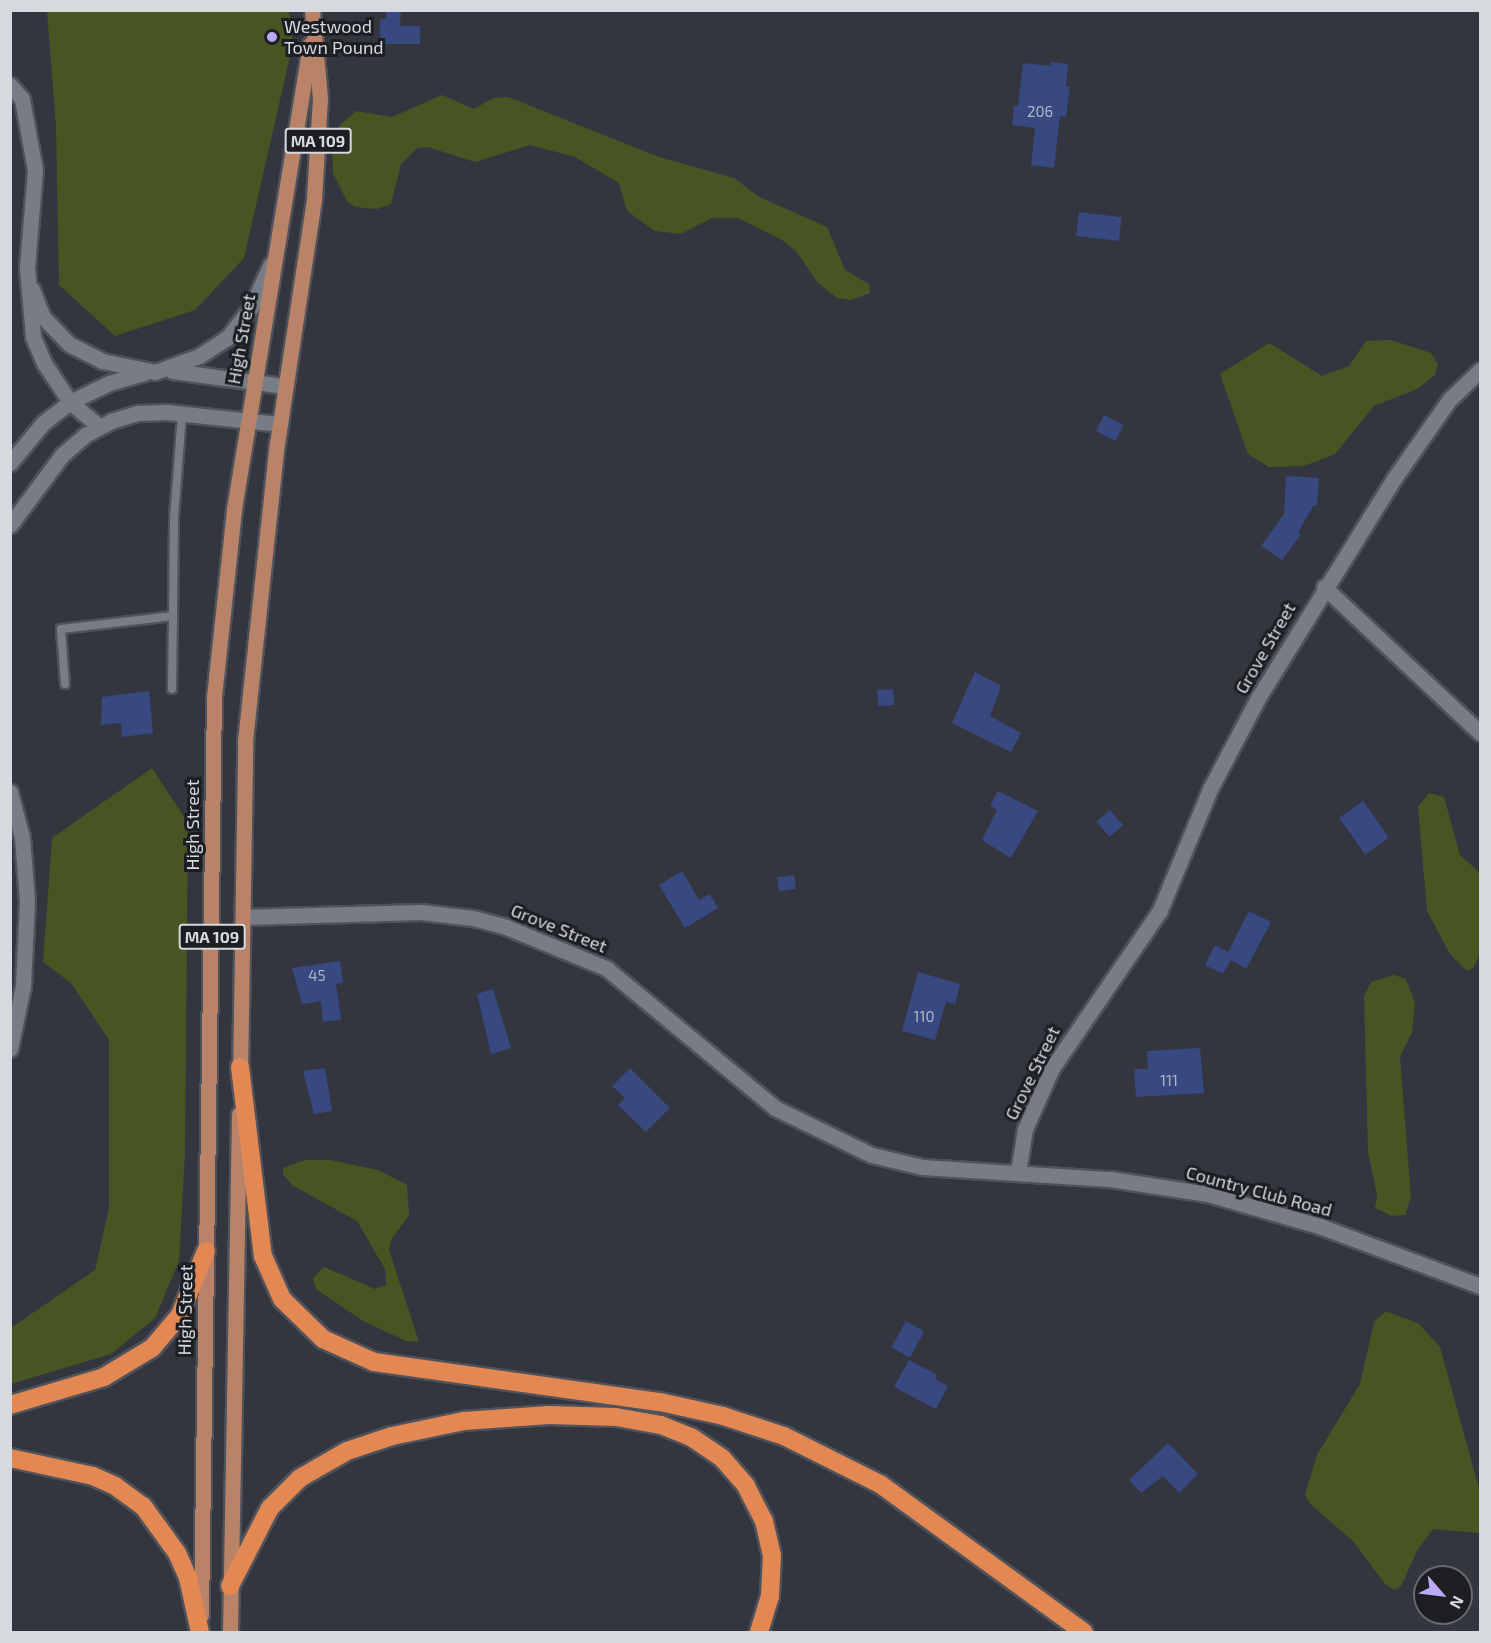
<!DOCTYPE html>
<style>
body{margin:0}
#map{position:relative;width:1491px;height:1643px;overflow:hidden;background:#33363f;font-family:"Exo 2",sans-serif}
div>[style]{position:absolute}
.green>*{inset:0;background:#485522}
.building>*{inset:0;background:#374980;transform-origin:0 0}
.roads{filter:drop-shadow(2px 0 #4f525a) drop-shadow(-2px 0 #4f525a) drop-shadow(0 2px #4f525a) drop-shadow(0 -2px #4f525a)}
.service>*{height:8px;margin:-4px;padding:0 4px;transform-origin:4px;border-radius:4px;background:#787c86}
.minor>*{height:15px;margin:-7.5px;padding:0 7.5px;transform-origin:7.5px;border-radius:7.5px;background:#787c86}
.tertiary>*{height:15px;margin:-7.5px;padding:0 7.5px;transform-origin:7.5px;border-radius:7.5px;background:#787c86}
.primary>*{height:15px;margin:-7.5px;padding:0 7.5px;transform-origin:7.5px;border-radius:7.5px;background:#b98367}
.motorway>*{height:18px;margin:-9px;padding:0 9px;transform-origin:9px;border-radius:9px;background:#e48853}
.dots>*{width:16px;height:16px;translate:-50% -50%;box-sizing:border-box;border:3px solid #1c1e22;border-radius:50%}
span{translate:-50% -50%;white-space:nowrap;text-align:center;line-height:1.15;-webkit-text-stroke:6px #1c1e22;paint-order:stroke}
.number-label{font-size:15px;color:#aeb5c6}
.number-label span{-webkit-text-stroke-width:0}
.shield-label span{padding:2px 4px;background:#1c1e22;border:2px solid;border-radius:4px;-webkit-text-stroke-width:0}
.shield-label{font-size:16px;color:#d6d9de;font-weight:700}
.poi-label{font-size:18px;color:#d6d9de}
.left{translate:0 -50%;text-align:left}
.street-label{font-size:18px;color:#d6d9de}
.frame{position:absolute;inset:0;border:12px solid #d6d9de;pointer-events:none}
.north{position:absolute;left:1413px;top:1565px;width:60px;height:60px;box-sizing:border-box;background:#1c1e22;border:2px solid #66696d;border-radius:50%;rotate:118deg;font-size:16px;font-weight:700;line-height:24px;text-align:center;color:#d6d9de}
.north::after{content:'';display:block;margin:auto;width:21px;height:27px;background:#bbaaf6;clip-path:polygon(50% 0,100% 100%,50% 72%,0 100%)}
</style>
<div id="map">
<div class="green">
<div style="clip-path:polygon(47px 11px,289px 11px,293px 43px,244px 258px,195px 310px,115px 336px,59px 285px,56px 127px)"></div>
<div style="clip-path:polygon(442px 95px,474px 109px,493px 98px,508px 97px,659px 157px,734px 178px,759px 197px,827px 227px,845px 270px,869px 284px,870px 293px,851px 300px,837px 298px,818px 283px,797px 252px,782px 240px,738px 218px,712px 218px,681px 234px,655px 231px,627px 211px,619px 183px,575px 157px,530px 145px,475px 162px,428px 147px,417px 148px,401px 164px,391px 204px,377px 209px,355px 207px,347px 201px,333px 173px,332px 145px,340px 125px,356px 111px,392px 117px)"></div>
<div style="clip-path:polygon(1391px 340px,1431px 353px,1438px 364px,1435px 375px,1417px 389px,1374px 406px,1335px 454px,1304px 466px,1269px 467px,1248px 454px,1220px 374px,1269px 343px,1322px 376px,1349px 366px,1366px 341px)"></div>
<div style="clip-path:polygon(152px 768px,188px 823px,185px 1152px,179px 1261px,155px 1318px,111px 1354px,11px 1384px,11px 1328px,95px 1270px,109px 1208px,109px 1040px,71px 983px,43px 962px,52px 838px)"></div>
<div style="clip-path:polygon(1429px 793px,1444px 797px,1460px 855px,1480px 873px,1479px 955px,1474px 967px,1467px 971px,1450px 954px,1427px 911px,1418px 807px)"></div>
<div style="clip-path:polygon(1394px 975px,1406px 979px,1415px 1003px,1412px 1032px,1400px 1057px,1411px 1197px,1405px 1215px,1392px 1216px,1375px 1208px,1377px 1196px,1368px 1152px,1364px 996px,1371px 982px)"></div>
<div style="clip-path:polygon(305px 1160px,330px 1160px,378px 1170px,407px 1185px,409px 1215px,391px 1240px,389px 1250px,419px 1342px,406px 1341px,363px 1321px,316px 1289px,313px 1278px,324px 1267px,375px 1289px,386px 1285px,385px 1269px,357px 1221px,292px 1185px,283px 1174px,283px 1168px)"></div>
<div style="clip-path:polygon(1386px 1311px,1419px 1324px,1440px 1347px,1480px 1492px,1480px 1533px,1433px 1529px,1417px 1551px,1401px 1586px,1394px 1590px,1385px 1584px,1353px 1541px,1309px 1503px,1305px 1494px,1317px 1455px,1360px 1384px,1374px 1322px)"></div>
</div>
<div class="building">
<div style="clip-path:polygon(386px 10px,401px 10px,400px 26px,420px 26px,420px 44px,380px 44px,380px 19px,386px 19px)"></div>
<div style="clip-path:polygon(1051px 62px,1068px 64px,1066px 87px,1070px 87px,1066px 117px,1060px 116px,1054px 168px,1031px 165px,1035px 128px,1012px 125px,1014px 106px,1018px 106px,1023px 63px,1051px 66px)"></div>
<div style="left:1079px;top:212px;width:43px;height:24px;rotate:7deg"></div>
<div style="left:1104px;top:415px;width:22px;height:18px;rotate:27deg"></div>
<div style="clip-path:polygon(1286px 476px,1319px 478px,1317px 506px,1314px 505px,1298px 532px,1301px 534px,1282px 560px,1261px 546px,1284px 514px)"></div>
<div style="clip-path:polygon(975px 672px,1001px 686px,990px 716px,1021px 733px,1011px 752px,952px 723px)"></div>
<div style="left:893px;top:689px;width:16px;height:16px;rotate:86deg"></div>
<div style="clip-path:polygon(149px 691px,153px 733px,122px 737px,121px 723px,101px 725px,102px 697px)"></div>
<div style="clip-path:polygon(998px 791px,1038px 811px,1011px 858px,982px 840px,997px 810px,990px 806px)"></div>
<div style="left:1363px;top:801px;width:45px;height:29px;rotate:55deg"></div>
<div style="left:1110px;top:810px;width:20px;height:18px;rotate:49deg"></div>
<div style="clip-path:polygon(682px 871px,699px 900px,710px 894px,718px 908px,685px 928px,659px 885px)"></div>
<div style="left:794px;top:875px;width:14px;height:17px;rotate:82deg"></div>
<div style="clip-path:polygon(1249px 911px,1271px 922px,1246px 969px,1231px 960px,1223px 974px,1205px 965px,1215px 945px,1228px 952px)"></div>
<div style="clip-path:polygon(340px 961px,343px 983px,336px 984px,341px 1020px,323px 1022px,321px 1001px,302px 1004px,292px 968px)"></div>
<div style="clip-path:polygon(918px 972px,960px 984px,955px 1004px,946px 1002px,935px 1040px,902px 1031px)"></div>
<div style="clip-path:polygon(493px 989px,511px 1048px,491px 1054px,477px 994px)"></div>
<div style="clip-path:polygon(1200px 1048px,1204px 1093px,1136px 1097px,1134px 1069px,1148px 1069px,1147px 1051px)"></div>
<div style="clip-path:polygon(325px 1068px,332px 1111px,314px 1114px,303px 1071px)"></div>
<div style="clip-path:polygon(630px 1068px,670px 1108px,646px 1132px,618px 1105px,625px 1098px,612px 1086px)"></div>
<div style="left:906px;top:1321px;width:21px;height:30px;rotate:29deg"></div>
<div style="clip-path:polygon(909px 1360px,937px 1375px,935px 1379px,948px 1386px,936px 1409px,894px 1387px)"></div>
<div style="clip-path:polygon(1168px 1443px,1198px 1474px,1179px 1493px,1163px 1476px,1141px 1493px,1129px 1480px)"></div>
</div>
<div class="roads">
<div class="service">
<div style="left:65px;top:684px;width:55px;rotate:-94.2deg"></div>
<div style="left:61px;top:629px;width:113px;rotate:-6.6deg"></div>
<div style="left:173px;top:616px;width:98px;rotate:-89.4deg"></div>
<div style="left:174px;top:518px;width:105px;rotate:-85.6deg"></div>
<div style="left:172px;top:689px;width:73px;rotate:-89.2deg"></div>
</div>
<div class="minor">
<div style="left:10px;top:85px;width:18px;rotate:49deg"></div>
<div style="left:22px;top:99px;width:72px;rotate:79.6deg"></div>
<div style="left:35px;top:170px;width:98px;rotate:94.7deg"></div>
<div style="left:27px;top:268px;width:69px;rotate:85deg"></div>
<div style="left:33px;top:337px;width:28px;rotate:67deg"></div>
<div style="left:44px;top:363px;width:47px;rotate:56.3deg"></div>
<div style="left:70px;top:402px;width:38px;rotate:40deg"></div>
<div style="left:32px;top:289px;width:30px;rotate:69deg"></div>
<div style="left:43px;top:317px;width:37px;rotate:46deg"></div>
<div style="left:69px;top:344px;width:37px;rotate:27deg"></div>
<div style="left:102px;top:361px;width:54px;rotate:11.7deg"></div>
<div style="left:155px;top:372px;width:47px;rotate:-20deg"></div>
<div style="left:199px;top:356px;width:33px;rotate:-33deg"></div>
<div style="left:227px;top:338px;width:39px;rotate:-52deg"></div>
<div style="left:251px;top:307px;width:47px;rotate:-65.1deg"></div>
<div style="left:172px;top:371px;width:114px;rotate:7.6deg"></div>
<div style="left:10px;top:463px;width:52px;rotate:-50.5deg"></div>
<div style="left:43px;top:423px;width:34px;rotate:-38deg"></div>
<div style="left:70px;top:402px;width:43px;rotate:-26deg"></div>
<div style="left:109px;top:383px;width:37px;rotate:-16deg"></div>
<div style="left:10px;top:525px;width:87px;rotate:-53.4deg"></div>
<div style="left:62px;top:455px;width:30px;rotate:-41deg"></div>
<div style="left:85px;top:435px;width:30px;rotate:-28deg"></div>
<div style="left:111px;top:421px;width:28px;rotate:-17deg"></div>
<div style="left:138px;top:413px;width:29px;rotate:-2deg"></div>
<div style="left:167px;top:412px;width:114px;rotate:6.1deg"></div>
<div style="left:1324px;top:587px;width:214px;rotate:43.1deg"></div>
<div style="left:10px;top:792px;width:47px;rotate:75.1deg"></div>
<div style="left:22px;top:837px;width:64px;rotate:85.5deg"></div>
<div style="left:27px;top:901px;width:85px;rotate:92.7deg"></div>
<div style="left:23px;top:986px;width:64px;rotate:101.7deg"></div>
<div style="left:1018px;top:1172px;width:44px;rotate:-80.8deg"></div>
<div style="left:1025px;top:1129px;width:67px;rotate:-66.1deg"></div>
<div style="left:1052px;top:1068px;width:191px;rotate:-55.6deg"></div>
<div style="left:1160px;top:910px;width:131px;rotate:-67.5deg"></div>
<div style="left:1210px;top:789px;width:103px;rotate:-62.2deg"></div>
<div style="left:1258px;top:698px;width:256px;rotate:-58.2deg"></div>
<div style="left:1393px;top:480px;width:98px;rotate:-55deg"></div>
<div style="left:1449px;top:400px;width:43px;rotate:-44.1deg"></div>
</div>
<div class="tertiary">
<div style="left:243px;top:917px;width:178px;rotate:-1.6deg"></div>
<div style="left:421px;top:912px;width:52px;rotate:6.6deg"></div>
<div style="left:473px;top:918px;width:34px;rotate:15deg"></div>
<div style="left:506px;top:927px;width:108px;rotate:22.3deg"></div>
<div style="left:606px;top:968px;width:219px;rotate:39.6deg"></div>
<div style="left:775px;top:1108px;width:108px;rotate:25.9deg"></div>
<div style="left:872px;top:1155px;width:51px;rotate:13.5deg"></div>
<div style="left:922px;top:1167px;width:188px;rotate:3.7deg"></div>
<div style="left:1110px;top:1179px;width:99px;rotate:8.7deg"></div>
<div style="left:1208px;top:1194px;width:119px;rotate:16.1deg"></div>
<div style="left:1322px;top:1227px;width:169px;rotate:20.5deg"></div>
</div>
<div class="primary">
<div style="left:240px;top:1078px;width:337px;rotate:-89.1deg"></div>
<div style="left:245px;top:741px;width:299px;rotate:-83.9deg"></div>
<div style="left:277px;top:444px;width:248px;rotate:-81.4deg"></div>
<div style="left:314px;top:199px;width:101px;rotate:-86.6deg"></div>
<div style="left:320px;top:98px;width:88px;rotate:-95.2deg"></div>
<div style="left:201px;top:1615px;width:918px;rotate:-89.19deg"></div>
<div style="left:214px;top:697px;width:189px;rotate:-83.9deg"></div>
<div style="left:234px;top:509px;width:471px;rotate:-80.7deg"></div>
<div style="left:230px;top:1632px;width:518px;rotate:-89deg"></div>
</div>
<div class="motorway">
<div style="left:240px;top:1067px;width:190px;rotate:83.1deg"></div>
<div style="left:263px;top:1256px;width:47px;rotate:66.2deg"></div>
<div style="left:282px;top:1299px;width:57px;rotate:44.3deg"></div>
<div style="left:323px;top:1339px;width:56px;rotate:24.3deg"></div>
<div style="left:374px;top:1362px;width:289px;rotate:8deg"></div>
<div style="left:660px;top:1402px;width:65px;rotate:12.5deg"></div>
<div style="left:723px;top:1416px;width:64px;rotate:18.2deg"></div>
<div style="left:784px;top:1436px;width:107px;rotate:26.6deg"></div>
<div style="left:880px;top:1484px;width:252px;rotate:36deg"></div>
<div style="left:10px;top:1405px;width:98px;rotate:-16.6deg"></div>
<div style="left:104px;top:1377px;width:56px;rotate:-31.1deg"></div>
<div style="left:152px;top:1348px;width:43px;rotate:-49.7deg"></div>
<div style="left:180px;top:1315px;width:69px;rotate:-67.9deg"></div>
<div style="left:10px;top:1458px;width:85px;rotate:12.2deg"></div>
<div style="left:93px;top:1476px;width:24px;rotate:24deg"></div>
<div style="left:115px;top:1486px;width:34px;rotate:36deg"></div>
<div style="left:143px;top:1506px;width:58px;rotate:54.1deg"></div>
<div style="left:177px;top:1553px;width:27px;rotate:66deg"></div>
<div style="left:188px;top:1578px;width:55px;rotate:77.5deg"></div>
<div style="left:230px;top:1586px;width:88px;rotate:-62.9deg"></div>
<div style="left:270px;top:1508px;width:42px;rotate:-45deg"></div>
<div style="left:300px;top:1478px;width:54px;rotate:-29.9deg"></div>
<div style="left:347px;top:1451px;width:47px;rotate:-18.4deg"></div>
<div style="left:392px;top:1436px;width:74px;rotate:-11.8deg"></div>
<div style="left:464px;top:1421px;width:85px;rotate:-4deg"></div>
<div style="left:549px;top:1415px;width:67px;rotate:1.7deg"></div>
<div style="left:616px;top:1417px;width:46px;rotate:10.1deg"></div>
<div style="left:661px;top:1425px;width:32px;rotate:22deg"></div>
<div style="left:691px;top:1437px;width:37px;rotate:34deg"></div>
<div style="left:722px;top:1458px;width:37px;rotate:49deg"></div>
<div style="left:746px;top:1486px;width:39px;rotate:63deg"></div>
<div style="left:764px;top:1521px;width:35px;rotate:77deg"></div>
<div style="left:772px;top:1555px;width:41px;rotate:92.8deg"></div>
<div style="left:770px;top:1596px;width:38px;rotate:107deg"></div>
</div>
</div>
<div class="dots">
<div style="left:272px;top:37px;background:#bbaaf6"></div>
</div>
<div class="number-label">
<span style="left:1040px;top:112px">206</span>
<span style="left:317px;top:976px">45</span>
<span style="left:924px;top:1017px">110</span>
<span style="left:1169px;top:1081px">111</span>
</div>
<div class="shield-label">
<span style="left:318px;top:141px">MA 109</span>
<span style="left:212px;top:937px">MA 109</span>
</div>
<div class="poi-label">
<span class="left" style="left:284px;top:37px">Westwood<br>Town Pound</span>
</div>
<div class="street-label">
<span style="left:241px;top:339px;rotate:-80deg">High Street</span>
<span style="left:1265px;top:648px;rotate:-60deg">Grove Street</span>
<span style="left:192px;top:825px;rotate:-90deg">High Street</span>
<span style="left:559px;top:928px;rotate:22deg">Grove Street</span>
<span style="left:1032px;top:1073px;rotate:-64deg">Grove Street</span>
<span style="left:1259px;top:1191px;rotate:15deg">Country Club Road</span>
<span style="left:185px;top:1310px;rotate:-89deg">High Street</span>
</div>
<div class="frame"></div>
<div class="north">N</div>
</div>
